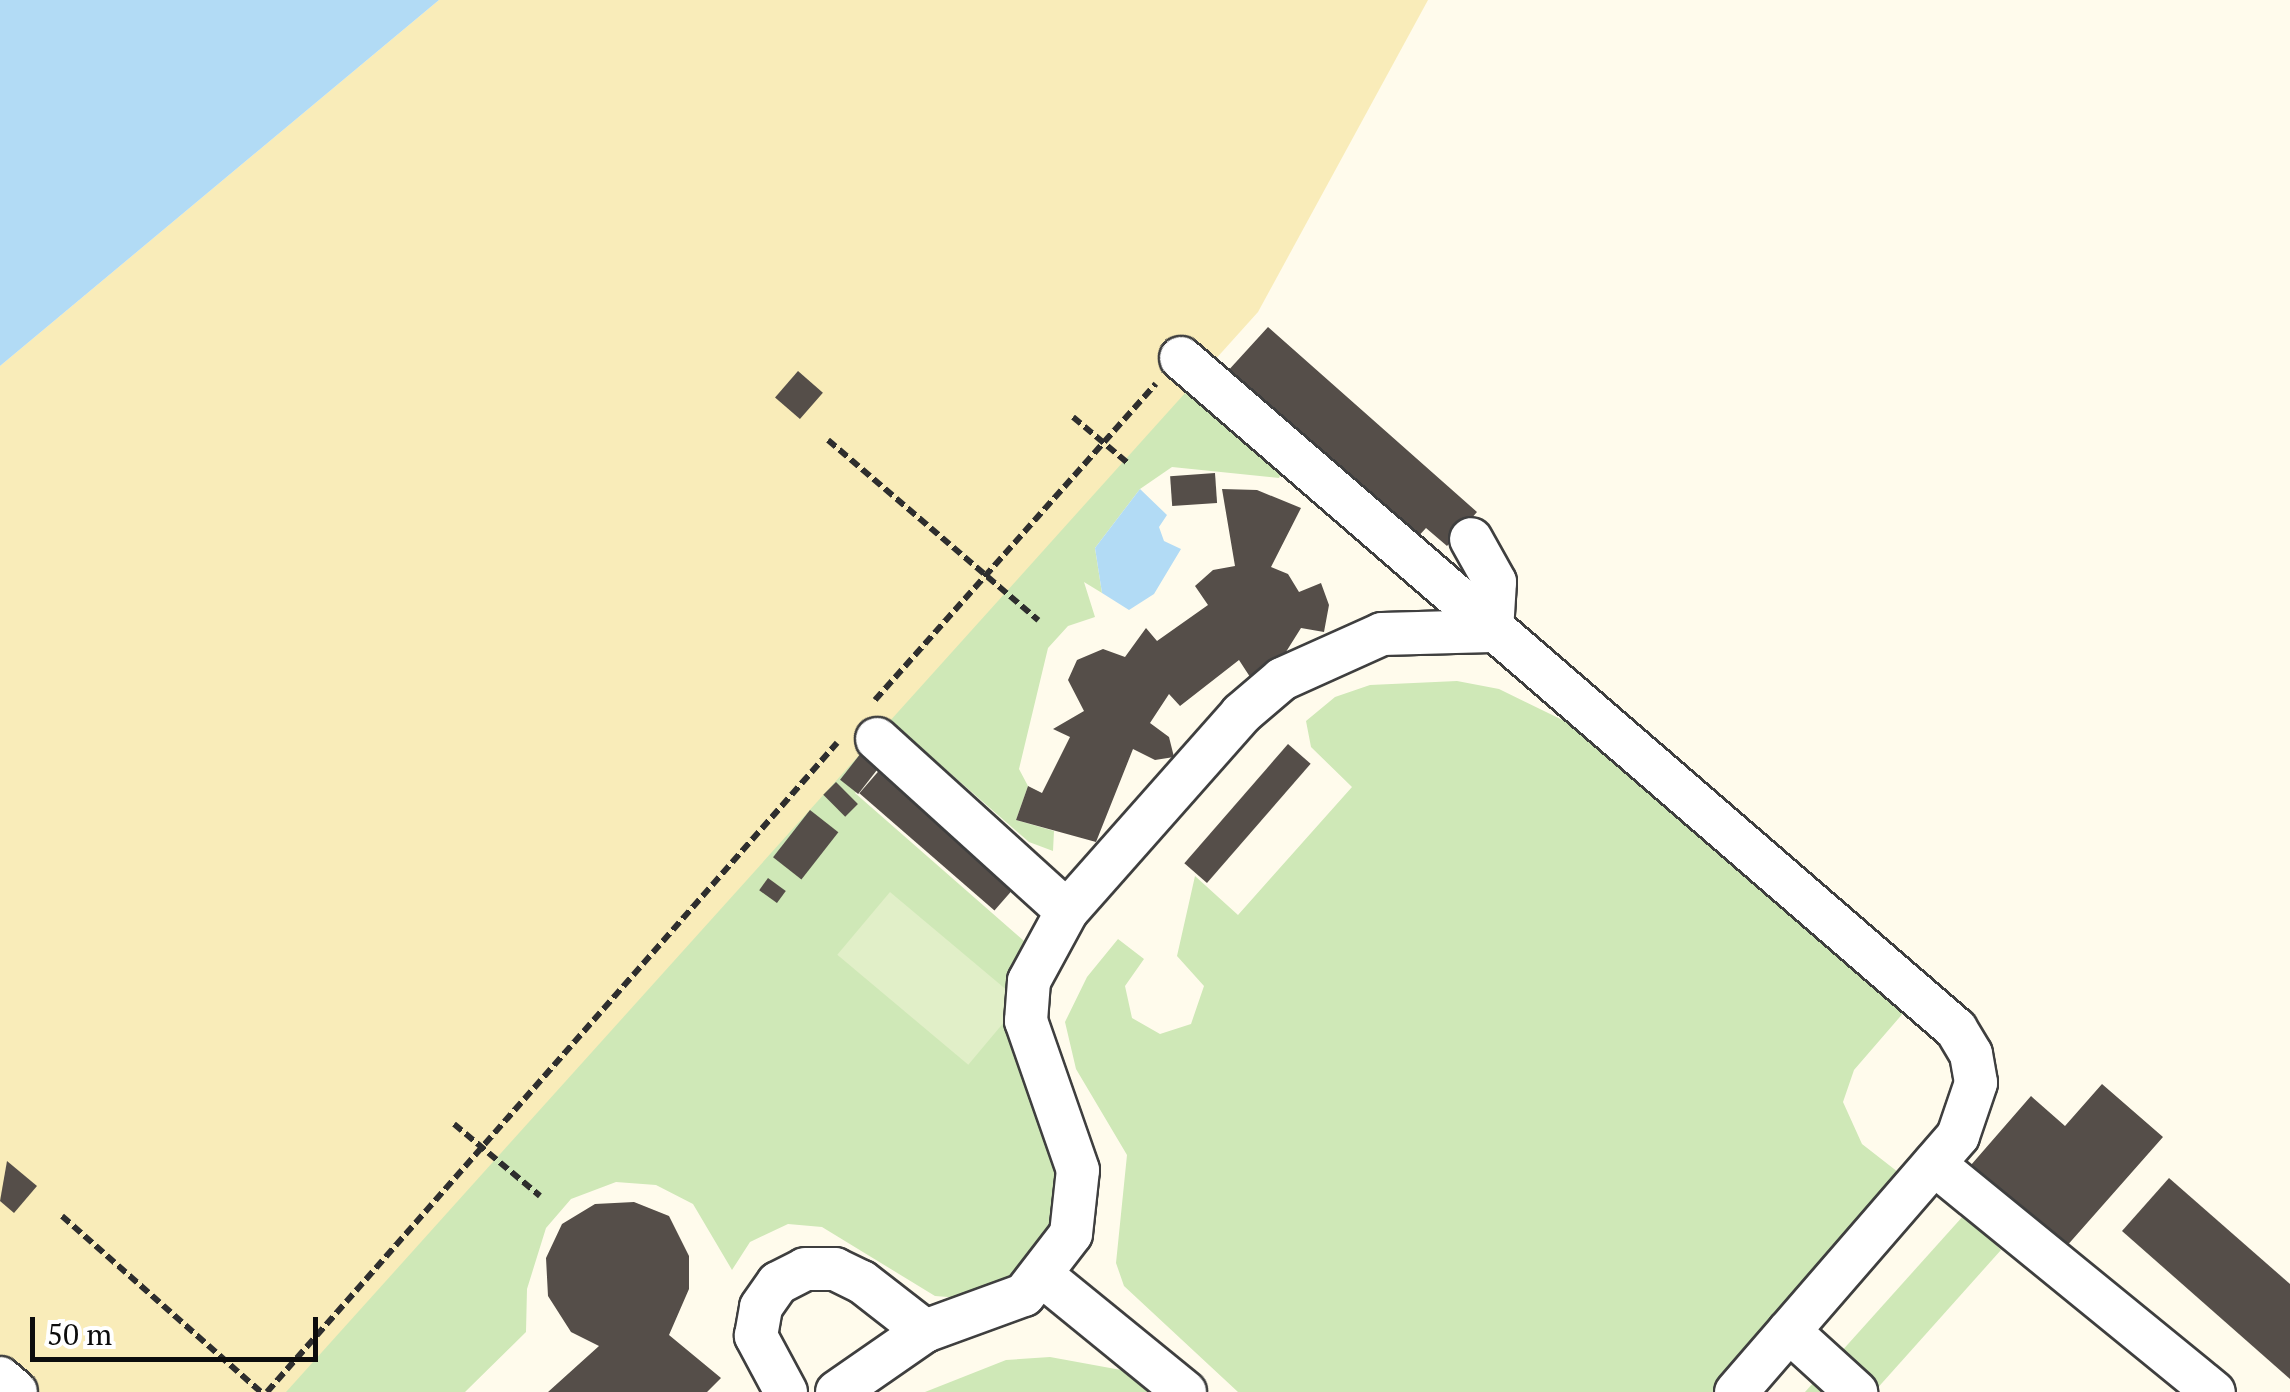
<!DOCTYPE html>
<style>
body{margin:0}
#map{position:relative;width:2290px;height:1392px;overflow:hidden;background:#fffbec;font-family:"PT Serif",serif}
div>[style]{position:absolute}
.green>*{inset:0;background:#cfe8b7}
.sand>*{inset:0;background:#f9ecb9}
.pitch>*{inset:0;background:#e1efc8;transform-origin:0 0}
.water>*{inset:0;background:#b2dbf5}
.building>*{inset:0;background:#554e49;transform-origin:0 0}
.path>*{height:6px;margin-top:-3px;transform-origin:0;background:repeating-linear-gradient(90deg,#2e2e2e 0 10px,transparent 0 15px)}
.roads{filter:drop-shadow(2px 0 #3f3f3f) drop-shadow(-2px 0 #3f3f3f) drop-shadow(0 2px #3f3f3f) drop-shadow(0 -2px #3f3f3f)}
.minor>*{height:42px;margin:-21px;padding:0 21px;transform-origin:21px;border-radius:21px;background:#fff}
span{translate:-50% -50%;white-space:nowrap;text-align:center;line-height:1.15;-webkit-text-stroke:10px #fff;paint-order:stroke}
.scale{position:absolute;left:30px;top:1317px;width:288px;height:45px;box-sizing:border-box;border:5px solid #0c0c0c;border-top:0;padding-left:12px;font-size:30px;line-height:35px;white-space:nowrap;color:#0c0c0c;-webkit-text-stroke:8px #fff;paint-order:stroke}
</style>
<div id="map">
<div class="green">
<div style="clip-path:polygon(1174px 365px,1292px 449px,1279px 478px,1172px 467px,1140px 489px,1095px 548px,1102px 593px,1084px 582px,1095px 617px,1068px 626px,1048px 648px,1019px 769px,1028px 786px,1016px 820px,1054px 831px,1053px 851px,1029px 842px,904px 733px,855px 793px,1031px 947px,1063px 1122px,1048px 1268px,961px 1298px,935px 1296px,822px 1227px,788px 1224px,750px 1242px,732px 1270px,693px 1204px,656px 1185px,616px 1182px,571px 1199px,546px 1228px,527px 1289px,526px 1332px,465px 1392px,280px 1392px)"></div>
<div style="clip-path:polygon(1457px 681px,1499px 689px,1581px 729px,1905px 1011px,1854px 1070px,1843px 1102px,1862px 1144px,1912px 1183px,1734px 1392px,1238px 1392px,1124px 1286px,1116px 1263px,1127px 1155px,1076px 1069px,1065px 1022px,1087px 977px,1118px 939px,1144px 959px,1125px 986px,1132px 1018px,1160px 1034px,1191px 1024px,1204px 986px,1177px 956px,1195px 876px,1238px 915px,1352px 787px,1311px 747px,1306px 721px,1335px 697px,1370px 685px)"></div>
<div style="clip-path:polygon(1964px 1215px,2001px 1250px,1874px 1392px,1805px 1392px)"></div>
<div style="clip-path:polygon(1050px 1357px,1132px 1372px,1165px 1392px,925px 1392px,1006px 1360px)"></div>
</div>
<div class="sand">
<div style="clip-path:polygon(439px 0,1428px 0,1258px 312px,286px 1392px,0 1392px,0 366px)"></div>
</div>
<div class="pitch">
<div style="left:890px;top:892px;width:171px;height:82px;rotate:40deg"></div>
</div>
<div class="water">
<div style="clip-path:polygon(0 0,439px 0,0 366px)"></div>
<div style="clip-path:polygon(1140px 489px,1167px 515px,1159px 527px,1164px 541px,1181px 549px,1154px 594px,1129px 610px,1102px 593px,1095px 548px)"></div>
</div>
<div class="building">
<div style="clip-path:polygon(1268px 327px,1477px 512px,1447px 546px,1426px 528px,1415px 540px,1226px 373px)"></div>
<div style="left:798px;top:371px;width:33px;height:35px;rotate:41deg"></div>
<div style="left:1215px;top:473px;width:30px;height:45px;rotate:86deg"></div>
<div style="clip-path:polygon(1222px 489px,1257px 490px,1301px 508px,1271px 567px,1288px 574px,1299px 592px,1321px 583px,1329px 605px,1324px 632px,1301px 628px,1279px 663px,1252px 680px,1239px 660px,1180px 706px,1169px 694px,1150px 723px,1169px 737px,1174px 757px,1155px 760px,1133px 749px,1096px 842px,1016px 820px,1028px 786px,1042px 793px,1070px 737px,1053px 729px,1084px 711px,1068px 680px,1077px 660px,1103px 649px,1125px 657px,1146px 628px,1157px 641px,1208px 605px,1195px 586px,1213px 570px,1235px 566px)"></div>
<div style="left:1288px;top:744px;width:30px;height:158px;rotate:41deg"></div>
<div style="left:861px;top:753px;width:23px;height:34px;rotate:38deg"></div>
<div style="left:883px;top:766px;width:179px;height:36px;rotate:41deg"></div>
<div style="left:836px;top:782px;width:31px;height:18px;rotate:45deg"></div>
<div style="left:810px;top:810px;width:36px;height:60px;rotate:38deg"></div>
<div style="left:768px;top:878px;width:22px;height:15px;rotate:36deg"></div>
<div style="clip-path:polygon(2102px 1084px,2163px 1137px,2065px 1248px,1971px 1165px,2031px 1096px,2065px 1126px)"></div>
<div style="clip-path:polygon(7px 1161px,37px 1186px,14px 1213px,0 1201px)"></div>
<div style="clip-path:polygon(2169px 1178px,2290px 1284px,2290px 1379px,2122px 1231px)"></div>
<div style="clip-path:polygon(634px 1202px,669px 1216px,689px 1256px,689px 1289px,669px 1335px,721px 1378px,707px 1392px,548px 1392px,599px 1346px,571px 1332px,548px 1296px,546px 1258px,562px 1224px,595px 1204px)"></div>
</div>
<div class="path">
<div style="left:1073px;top:417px;width:73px;rotate:40deg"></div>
<div style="left:828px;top:440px;width:277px;rotate:40.6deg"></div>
<div style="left:875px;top:700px;width:423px;rotate:-48.4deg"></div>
<div style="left:454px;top:1124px;width:112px;rotate:39.9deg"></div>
<div style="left:62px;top:1216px;width:266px;rotate:41.5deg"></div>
<div style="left:267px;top:1392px;width:864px;rotate:-48.71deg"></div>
</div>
<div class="roads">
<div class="minor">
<div style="left:1181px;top:358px;width:1025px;rotate:40.89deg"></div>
<div style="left:1956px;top:1029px;width:29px;rotate:59deg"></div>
<div style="left:1971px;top:1054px;width:29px;rotate:80deg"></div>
<div style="left:1976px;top:1083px;width:56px;rotate:108.8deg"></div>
<div style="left:1958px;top:1136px;width:339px;rotate:130.9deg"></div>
<div style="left:877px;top:739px;width:256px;rotate:42.2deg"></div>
<div style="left:1934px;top:1164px;width:361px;rotate:39.2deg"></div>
<div style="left:1044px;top:1277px;width:182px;rotate:39.2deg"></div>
<div style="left:1789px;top:1331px;width:91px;rotate:42.3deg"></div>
<div style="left:0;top:1378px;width:21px;rotate:41deg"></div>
<div style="left:786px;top:1392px;width:64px;rotate:-118.2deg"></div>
<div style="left:756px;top:1336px;width:29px;rotate:-80deg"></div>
<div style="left:761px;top:1307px;width:29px;rotate:-55deg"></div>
<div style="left:778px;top:1283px;width:30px;rotate:-27deg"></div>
<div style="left:805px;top:1269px;width:30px"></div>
<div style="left:835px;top:1269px;width:30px;rotate:26deg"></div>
<div style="left:862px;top:1282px;width:80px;rotate:37.9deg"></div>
<div style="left:837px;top:1392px;width:107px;rotate:-34.7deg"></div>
<div style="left:925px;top:1331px;width:105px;rotate:-20deg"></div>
<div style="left:1024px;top:1295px;width:77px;rotate:-52.4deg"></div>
<div style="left:1071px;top:1234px;width:64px;rotate:-83.8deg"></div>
<div style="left:1078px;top:1170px;width:158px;rotate:-109.2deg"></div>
<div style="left:1026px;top:1021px;width:40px;rotate:-85.7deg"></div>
<div style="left:1029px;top:981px;width:80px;rotate:-61.5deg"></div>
<div style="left:1067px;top:911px;width:263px;rotate:-48.5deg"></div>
<div style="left:1241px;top:714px;width:54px;rotate:-40.5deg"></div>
<div style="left:1282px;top:679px;width:110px;rotate:-24.2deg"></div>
<div style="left:1382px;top:634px;width:110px;rotate:-1.6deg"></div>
<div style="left:1492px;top:631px;width:49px;rotate:-86.5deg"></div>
<div style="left:1495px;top:582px;width:49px;rotate:-119.2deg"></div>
</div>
</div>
<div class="scale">50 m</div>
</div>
